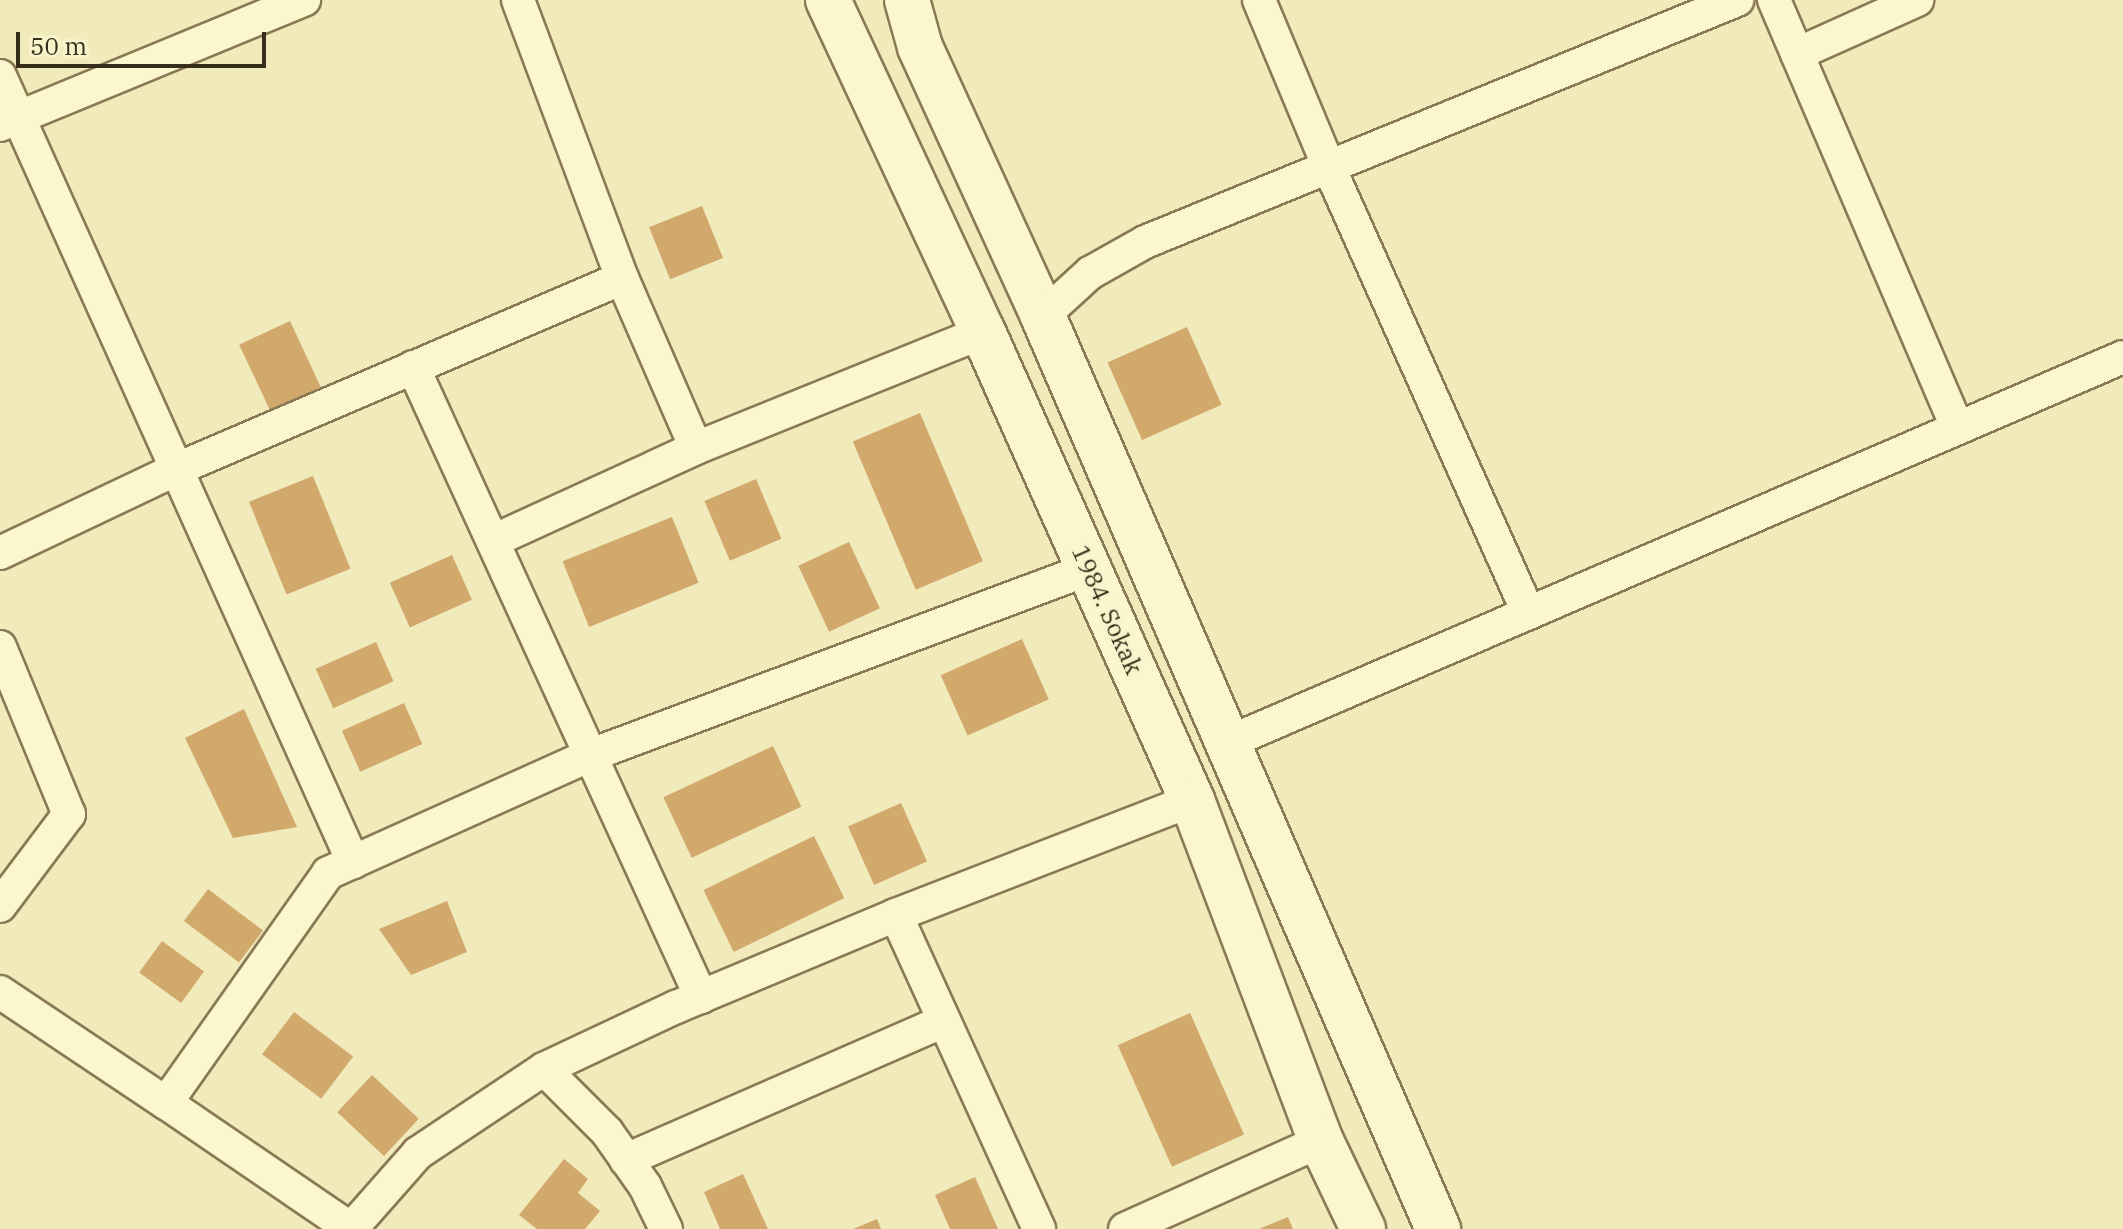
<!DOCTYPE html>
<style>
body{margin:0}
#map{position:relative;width:2123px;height:1229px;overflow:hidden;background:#f1eabb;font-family:"IBM Plex Serif",serif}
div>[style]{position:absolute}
.building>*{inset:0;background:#d2a96d;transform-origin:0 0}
.roads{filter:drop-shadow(2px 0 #897954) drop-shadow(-2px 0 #897954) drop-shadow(0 2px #897954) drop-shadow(0 -2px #897954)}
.street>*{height:32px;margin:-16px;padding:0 16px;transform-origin:16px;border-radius:16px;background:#fbf6ce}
.secondary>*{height:44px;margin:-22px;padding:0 22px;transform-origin:22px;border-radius:22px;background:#fbf6ce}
span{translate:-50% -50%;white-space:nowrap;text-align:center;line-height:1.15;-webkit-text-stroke:6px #f8f3cb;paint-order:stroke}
.street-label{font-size:24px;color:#362d1a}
.scale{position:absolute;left:16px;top:32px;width:250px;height:36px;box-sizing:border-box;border:4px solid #362d1a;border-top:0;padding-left:10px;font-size:24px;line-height:28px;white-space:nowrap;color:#362d1a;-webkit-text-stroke:6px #f8f3cb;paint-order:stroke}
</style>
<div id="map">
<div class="building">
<div style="left:702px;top:206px;width:56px;height:57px;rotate:68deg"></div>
<div style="left:290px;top:321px;width:73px;height:56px;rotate:65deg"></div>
<div style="left:1187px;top:327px;width:85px;height:87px;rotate:66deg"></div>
<div style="left:920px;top:413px;width:161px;height:73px;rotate:67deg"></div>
<div style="left:313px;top:476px;width:100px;height:69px;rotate:68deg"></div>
<div style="left:756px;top:479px;width:65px;height:56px;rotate:67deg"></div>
<div style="left:672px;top:517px;width:71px;height:118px;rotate:68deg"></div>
<div style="left:849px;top:542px;width:73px;height:56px;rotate:65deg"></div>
<div style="left:452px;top:555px;width:49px;height:68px;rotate:66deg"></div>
<div style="left:1022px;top:639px;width:66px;height:89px;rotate:66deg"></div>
<div style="left:376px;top:642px;width:43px;height:66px;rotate:66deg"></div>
<div style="left:404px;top:703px;width:45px;height:68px;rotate:66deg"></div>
<div style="clip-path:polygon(244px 709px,297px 827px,233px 838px,185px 738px)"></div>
<div style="left:773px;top:746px;width:67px;height:121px;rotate:65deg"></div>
<div style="left:901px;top:803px;width:64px;height:58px;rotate:66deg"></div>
<div style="left:814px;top:836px;width:69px;height:123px;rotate:64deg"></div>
<div style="left:208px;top:889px;width:69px;height:40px;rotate:37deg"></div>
<div style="clip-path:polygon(447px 901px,467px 952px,411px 975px,379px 929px)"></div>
<div style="left:162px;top:941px;width:52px;height:39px;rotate:36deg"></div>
<div style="left:294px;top:1012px;width:74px;height:53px;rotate:37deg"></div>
<div style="left:1190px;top:1013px;width:133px;height:79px;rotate:66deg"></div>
<div style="left:372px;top:1075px;width:64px;height:51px;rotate:43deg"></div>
<div style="clip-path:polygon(564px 1159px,588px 1179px,578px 1193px,600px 1211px,585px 1229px,537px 1229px,519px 1215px)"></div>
<div style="clip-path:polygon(743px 1174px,768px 1229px,720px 1229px,704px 1192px)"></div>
<div style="clip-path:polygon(975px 1177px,998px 1229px,950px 1229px,935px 1195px)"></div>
<div style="clip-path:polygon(1288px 1217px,1293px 1229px,1259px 1229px)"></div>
<div style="clip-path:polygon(877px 1219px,881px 1229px,853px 1229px)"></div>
</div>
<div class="roads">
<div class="street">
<div style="left:518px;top:0;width:297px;rotate:69.5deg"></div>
<div style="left:622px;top:278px;width:185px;rotate:66.5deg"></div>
<div style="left:1259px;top:0;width:179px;rotate:67.3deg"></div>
<div style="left:1328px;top:165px;width:491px;rotate:65.9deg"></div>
<div style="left:1774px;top:0;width:465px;rotate:66.8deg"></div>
<div style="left:1797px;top:54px;width:132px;rotate:-24.2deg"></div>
<div style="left:0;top:76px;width:862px;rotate:65.81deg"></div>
<div style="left:0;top:125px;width:329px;rotate:-22.4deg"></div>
<div style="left:1043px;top:316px;width:64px;rotate:-42.5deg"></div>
<div style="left:1090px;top:273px;width:63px;rotate:-29.4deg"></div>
<div style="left:1145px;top:242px;width:640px;rotate:-22.23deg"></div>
<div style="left:413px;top:367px;width:693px;rotate:65.43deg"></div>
<div style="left:493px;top:541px;width:223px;rotate:-24.6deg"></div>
<div style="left:696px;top:448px;width:310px;rotate:-22deg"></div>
<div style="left:0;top:553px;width:196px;rotate:-25.4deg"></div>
<div style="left:177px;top:469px;width:484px;rotate:-23.2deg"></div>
<div style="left:0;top:647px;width:181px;rotate:67.6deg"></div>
<div style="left:69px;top:814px;width:115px;rotate:126.9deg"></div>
<div style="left:1229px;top:742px;width:973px;rotate:-23.3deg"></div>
<div style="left:896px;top:915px;width:345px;rotate:65.5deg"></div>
<div style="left:0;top:992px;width:200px;rotate:33.8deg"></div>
<div style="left:544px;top:1069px;width:89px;rotate:45deg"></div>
<div style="left:607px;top:1132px;width:66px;rotate:54.9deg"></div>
<div style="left:645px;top:1186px;width:48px;rotate:64deg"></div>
<div style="left:626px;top:1160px;width:347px;rotate:-23.6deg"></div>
<div style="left:351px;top:1229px;width:224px;rotate:-145.7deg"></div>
<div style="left:166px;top:1103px;width:281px;rotate:-54.8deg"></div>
<div style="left:328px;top:873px;width:288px;rotate:-24.2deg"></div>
<div style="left:591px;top:755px;width:532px;rotate:-20.48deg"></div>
<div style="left:351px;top:1229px;width:101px;rotate:-48.6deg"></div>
<div style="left:418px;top:1153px;width:151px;rotate:-33.7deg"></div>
<div style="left:544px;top:1069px;width:146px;rotate:-25.2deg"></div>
<div style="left:676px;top:1007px;width:238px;rotate:-22.7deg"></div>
<div style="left:896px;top:915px;width:318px;rotate:-21.2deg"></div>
<div style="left:1125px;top:1229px;width:215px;rotate:-24.2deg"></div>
</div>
<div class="secondary">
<div style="left:828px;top:0;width:366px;rotate:65deg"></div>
<div style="left:983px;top:332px;width:513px;rotate:65.94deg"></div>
<div style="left:1192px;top:800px;width:365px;rotate:69.3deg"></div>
<div style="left:1321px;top:1141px;width:98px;rotate:64.5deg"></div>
<div style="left:907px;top:0;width:49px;rotate:74.5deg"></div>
<div style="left:920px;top:47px;width:296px;rotate:65.4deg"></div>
<div style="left:1043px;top:316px;width:995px;rotate:66.6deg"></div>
</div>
</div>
<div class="street-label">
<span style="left:1107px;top:610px;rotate:66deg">1984. Sokak</span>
</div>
<div class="scale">50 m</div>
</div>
